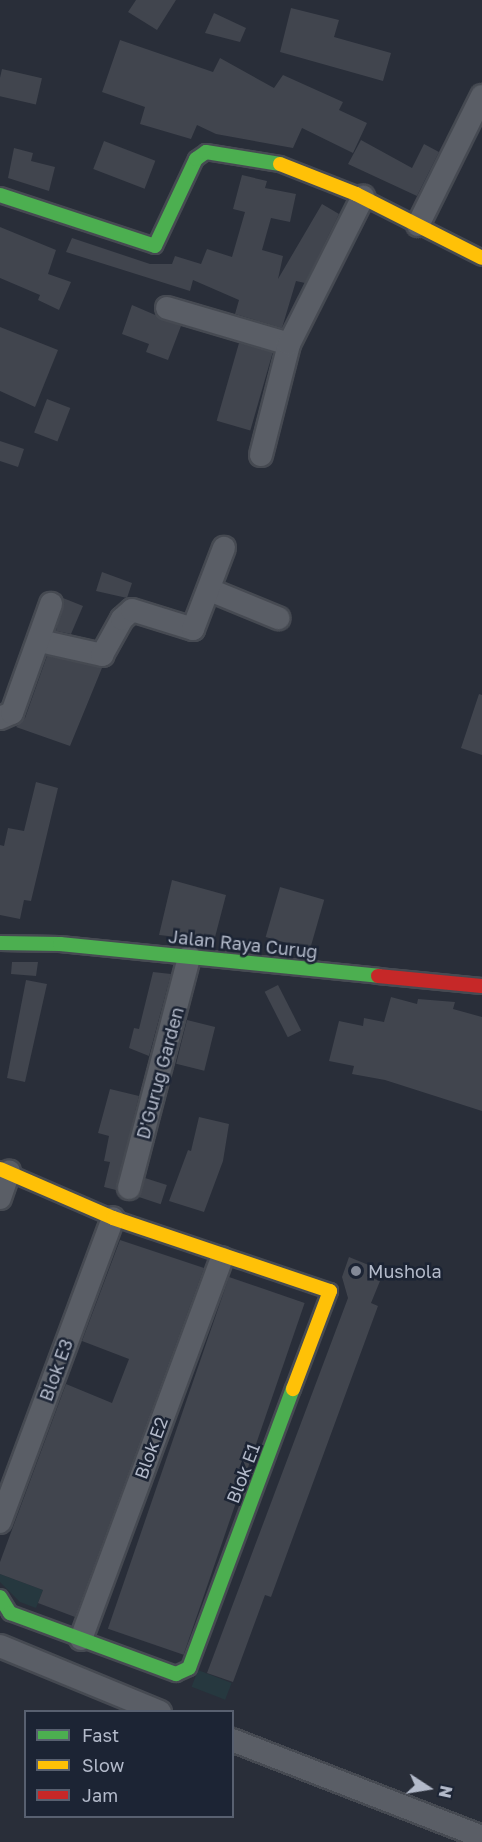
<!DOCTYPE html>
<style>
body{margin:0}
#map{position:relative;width:482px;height:1842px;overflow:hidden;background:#292e39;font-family:"Golos Text",sans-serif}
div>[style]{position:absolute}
.green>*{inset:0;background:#26383f;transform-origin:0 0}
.building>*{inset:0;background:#41454e;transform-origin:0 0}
.roads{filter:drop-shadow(2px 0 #464a52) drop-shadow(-2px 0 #464a52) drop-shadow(0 2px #464a52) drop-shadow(0 -2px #464a52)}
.street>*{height:22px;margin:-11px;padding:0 11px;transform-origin:11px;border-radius:11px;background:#5a5e66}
.fast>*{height:14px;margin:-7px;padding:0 7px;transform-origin:7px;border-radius:7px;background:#4caf50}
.slow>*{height:14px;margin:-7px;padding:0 7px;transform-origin:7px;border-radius:7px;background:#ffc107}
.jam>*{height:14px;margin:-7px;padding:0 7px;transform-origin:7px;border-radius:7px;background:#c62828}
.dots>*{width:16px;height:16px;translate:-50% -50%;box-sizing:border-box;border:3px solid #1c2434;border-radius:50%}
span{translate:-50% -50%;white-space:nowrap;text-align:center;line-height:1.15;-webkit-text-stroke:5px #1c2434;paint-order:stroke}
.street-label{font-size:18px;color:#b3baca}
.poi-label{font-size:18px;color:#b3baca}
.left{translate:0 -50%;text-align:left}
.legend{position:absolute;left:24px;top:1710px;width:210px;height:108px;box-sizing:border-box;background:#1c2434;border:2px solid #586070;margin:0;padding:8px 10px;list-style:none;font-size:18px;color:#b3baca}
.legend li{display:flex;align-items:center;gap:12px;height:30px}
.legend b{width:30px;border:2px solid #586070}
.north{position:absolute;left:398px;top:1758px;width:60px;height:60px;-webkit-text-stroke:4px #1c2434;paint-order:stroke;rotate:102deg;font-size:16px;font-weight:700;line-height:24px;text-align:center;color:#b3baca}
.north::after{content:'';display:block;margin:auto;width:21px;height:27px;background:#b3baca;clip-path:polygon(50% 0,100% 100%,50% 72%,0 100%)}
</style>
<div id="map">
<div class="green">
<div style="clip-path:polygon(0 1574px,43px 1590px,36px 1608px,20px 1602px,0 1582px)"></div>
<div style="left:198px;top:1670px;width:36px;height:18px;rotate:21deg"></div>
</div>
<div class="building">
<div style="clip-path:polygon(136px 0,176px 0,157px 30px,128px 12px)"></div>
<div style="clip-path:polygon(291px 8px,339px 20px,334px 37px,391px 53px,383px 81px,280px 52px)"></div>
<div style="clip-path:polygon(214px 13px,246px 28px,240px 42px,205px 33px)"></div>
<div style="clip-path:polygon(120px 40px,213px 72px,220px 58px,274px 88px,283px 75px,343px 102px,339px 110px,367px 123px,353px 153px,302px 128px,293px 148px,216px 134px,197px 125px,191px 139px,140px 124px,145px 107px,102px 92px)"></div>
<div style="left:2px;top:69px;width:41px;height:27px;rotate:13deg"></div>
<div style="clip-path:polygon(361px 140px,412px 168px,424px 144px,439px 152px,417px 196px,348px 164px)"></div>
<div style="left:104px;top:141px;width:55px;height:30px;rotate:21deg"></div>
<div style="clip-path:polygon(14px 148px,33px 153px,31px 161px,55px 167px,49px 191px,8px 178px)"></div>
<div style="clip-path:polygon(242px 175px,267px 181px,265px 188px,296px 194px,290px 222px,271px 218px,262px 250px,283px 256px,278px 279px,322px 204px,339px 214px,305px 283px,296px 281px,282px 328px,235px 314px,239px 300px,193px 280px,190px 291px,66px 252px,72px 238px,150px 264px,172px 264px,175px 256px,201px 264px,207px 249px,232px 257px,245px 212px,233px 209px)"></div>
<div style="clip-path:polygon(0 227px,56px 250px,48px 274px,71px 282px,59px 310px,38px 300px,40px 295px,0 278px)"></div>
<div style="clip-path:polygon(132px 305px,181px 326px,168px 360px,146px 352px,149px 344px,122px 334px)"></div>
<div style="clip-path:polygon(0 327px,58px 350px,35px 407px,0 391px)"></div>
<div style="left:239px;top:343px;width:35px;height:81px;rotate:16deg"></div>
<div style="left:47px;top:399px;width:25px;height:36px;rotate:21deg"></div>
<div style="clip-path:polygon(0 441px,24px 449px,18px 467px,0 461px)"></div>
<div style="clip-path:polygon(102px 572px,132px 583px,127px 598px,96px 591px)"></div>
<div style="clip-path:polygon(63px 598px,83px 606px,71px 634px,56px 631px)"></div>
<div style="clip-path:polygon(47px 656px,102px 668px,70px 746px,16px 727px,25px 718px)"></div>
<div style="clip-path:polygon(479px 694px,482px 695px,482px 755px,461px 748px)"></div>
<div style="clip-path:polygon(36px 782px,58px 788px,31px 901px,24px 900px,20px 919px,0 915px,0 845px,4px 846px,8px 828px,24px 831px)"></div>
<div style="clip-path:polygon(172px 880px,226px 895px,214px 941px,159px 935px)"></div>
<div style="left:280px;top:887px;width:46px;height:52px;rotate:16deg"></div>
<div style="clip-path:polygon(12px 962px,38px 962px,36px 976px,11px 974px)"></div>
<div style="clip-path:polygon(153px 972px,171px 974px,149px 1056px,129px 1048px,134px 1028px,139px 1029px)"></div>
<div style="clip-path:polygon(26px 980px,47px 984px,25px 1082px,7px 1078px)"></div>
<div style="left:278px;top:985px;width:51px;height:15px;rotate:63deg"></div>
<div style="clip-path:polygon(391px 997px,417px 1004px,418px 999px,455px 1002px,453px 1009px,482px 1017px,482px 1111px,385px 1080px,352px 1074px,354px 1066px,329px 1061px,339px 1021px,363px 1026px,364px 1018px,384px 1022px)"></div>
<div style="left:187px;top:1020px;width:29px;height:45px;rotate:14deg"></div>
<div style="clip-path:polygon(110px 1089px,139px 1096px,116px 1190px,104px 1187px,110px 1162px,104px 1161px,109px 1136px,98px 1133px)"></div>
<div style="clip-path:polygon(199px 1117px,229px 1124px,223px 1161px,204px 1212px,169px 1201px,188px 1150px,191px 1151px)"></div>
<div style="left:145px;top:1178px;width:23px;height:20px;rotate:18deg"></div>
<div style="clip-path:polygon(120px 1240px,204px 1268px,75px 1617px,38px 1603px,43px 1590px,0 1574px,0 1562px,66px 1384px,112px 1403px,129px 1359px,82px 1341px)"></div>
<div style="clip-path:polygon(349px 1257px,371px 1266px,367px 1276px,380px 1281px,371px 1303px,378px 1306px,271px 1597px,265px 1595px,233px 1682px,207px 1673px,348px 1298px,342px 1277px)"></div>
<div style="left:229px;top:1277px;width:80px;height:372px;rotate:19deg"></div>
</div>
<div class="roads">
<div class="street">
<div style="left:418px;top:225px;width:144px;rotate:-63.6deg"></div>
<div style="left:167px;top:308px;width:127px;rotate:16.4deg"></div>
<div style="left:261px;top:455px;width:114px;rotate:-75.8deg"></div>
<div style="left:289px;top:344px;width:165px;rotate:-63.3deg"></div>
<div style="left:210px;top:590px;width:74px;rotate:22.4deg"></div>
<div style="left:40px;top:641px;width:64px;rotate:12.7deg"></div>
<div style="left:102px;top:655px;width:41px;rotate:-60.9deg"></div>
<div style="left:122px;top:619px;width:13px;rotate:-42deg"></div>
<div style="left:132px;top:610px;width:64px;rotate:17.3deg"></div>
<div style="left:193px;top:629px;width:87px;rotate:-69.1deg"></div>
<div style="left:0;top:718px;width:13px;rotate:-23deg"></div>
<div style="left:12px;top:713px;width:116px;rotate:-70.3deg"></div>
<div style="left:129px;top:1188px;width:239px;rotate:-75.4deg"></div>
<div style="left:0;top:1198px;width:28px;rotate:-71deg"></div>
<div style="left:0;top:1522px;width:324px;rotate:-69.6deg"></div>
<div style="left:81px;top:1639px;width:406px;rotate:-69.7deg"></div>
<div style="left:0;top:1646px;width:173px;rotate:22.4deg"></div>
<div style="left:232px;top:1740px;width:268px;rotate:21.2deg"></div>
</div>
<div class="fast">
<div style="left:0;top:195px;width:163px;rotate:18.2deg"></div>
<div style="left:155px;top:246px;width:96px;rotate:-64.8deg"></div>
<div style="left:196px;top:159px;width:12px;rotate:-35deg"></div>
<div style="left:206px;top:152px;width:75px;rotate:9.2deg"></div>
<div style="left:0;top:943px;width:60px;rotate:1deg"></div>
<div style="left:60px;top:944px;width:320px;rotate:5.7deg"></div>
<div style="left:0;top:1597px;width:19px;rotate:58deg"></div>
<div style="left:10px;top:1613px;width:177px;rotate:20.2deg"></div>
<div style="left:176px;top:1674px;width:14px;rotate:-25deg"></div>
<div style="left:189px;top:1668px;width:298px;rotate:-69.6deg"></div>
</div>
<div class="slow">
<div style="left:280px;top:164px;width:82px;rotate:21.5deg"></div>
<div style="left:356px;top:194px;width:141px;rotate:26.9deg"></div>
<div style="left:0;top:1169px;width:123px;rotate:23.4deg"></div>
<div style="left:113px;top:1218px;width:229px;rotate:18.6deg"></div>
<div style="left:330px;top:1291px;width:105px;rotate:110.7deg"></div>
</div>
<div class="jam">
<div style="left:378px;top:976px;width:104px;rotate:5.5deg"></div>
</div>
</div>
<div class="dots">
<div style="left:356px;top:1271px;background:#838997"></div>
</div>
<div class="street-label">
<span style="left:243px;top:944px;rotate:6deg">Jalan Raya Curug</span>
<span style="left:160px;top:1073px;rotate:-75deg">D'Gurug Garden</span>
<span style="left:56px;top:1370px;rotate:-70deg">Blok E3</span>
<span style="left:151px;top:1448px;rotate:-70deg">Blok E2</span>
<span style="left:243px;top:1473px;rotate:-69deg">Blok E1</span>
</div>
<div class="poi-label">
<span class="left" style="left:368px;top:1271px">Mushola</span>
</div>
<ul class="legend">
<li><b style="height:8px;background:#4caf50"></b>Fast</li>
<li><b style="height:8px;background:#ffc107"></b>Slow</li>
<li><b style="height:8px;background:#c62828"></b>Jam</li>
</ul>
<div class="north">N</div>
</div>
